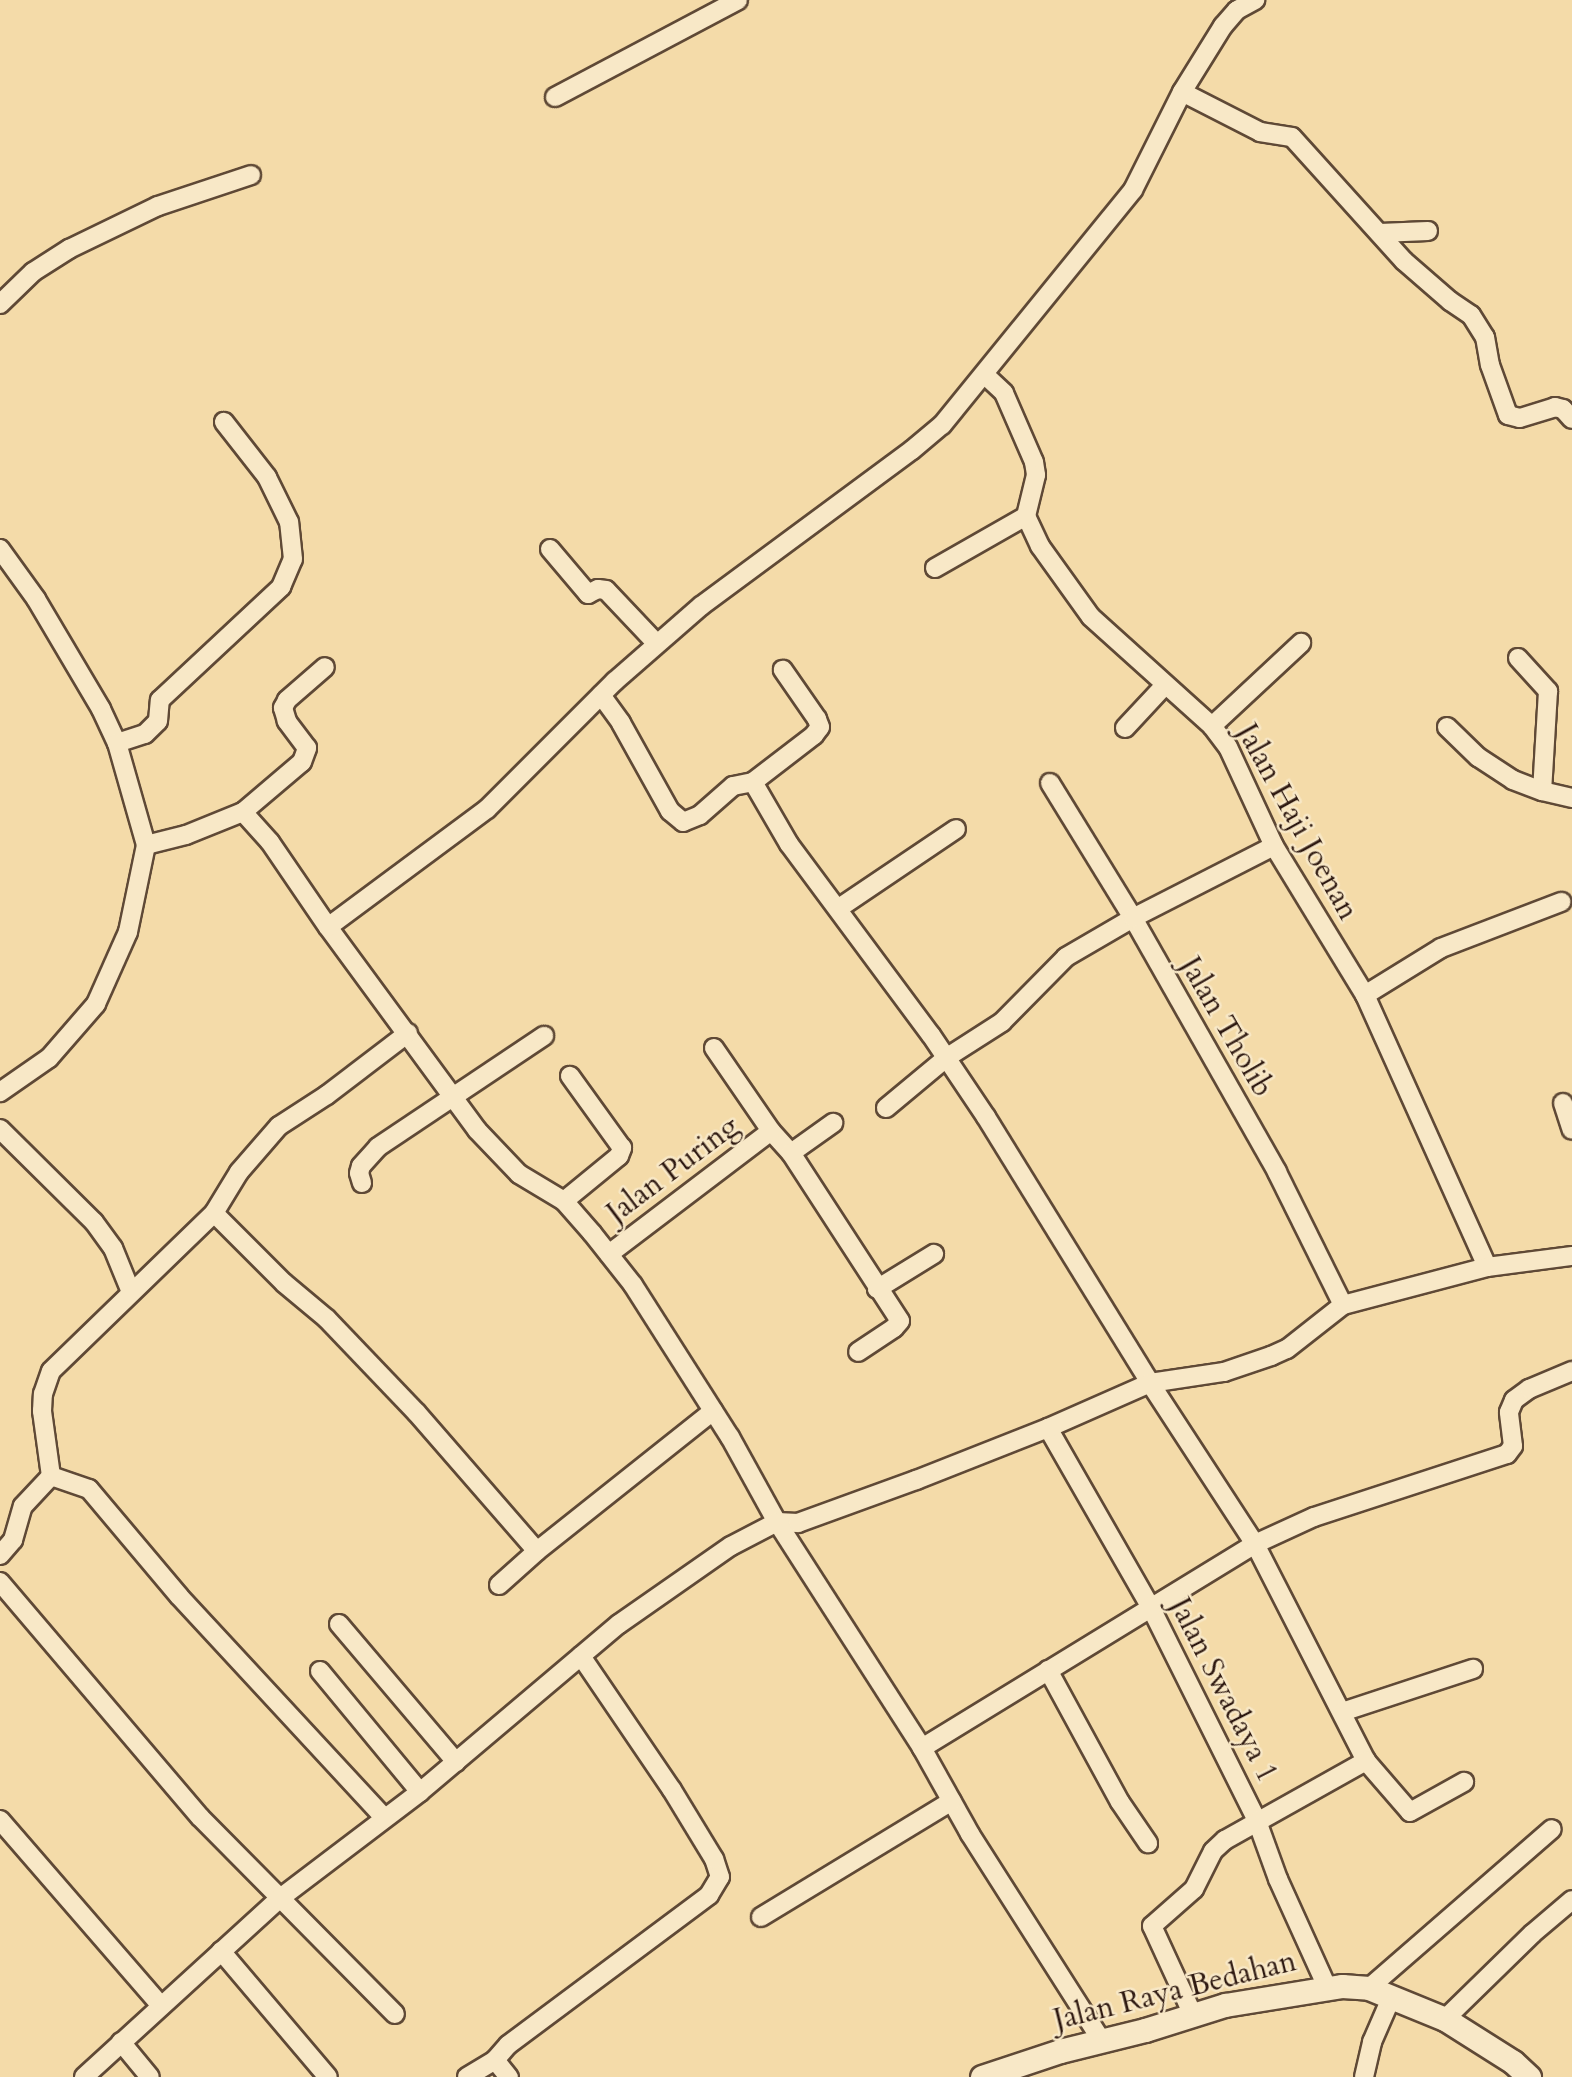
<!DOCTYPE html>
<style>
body{margin:0}
#map{position:relative;width:1572px;height:2077px;overflow:hidden;background:#f4dba9;font-family:Cardo,serif}
div>[style]{position:absolute}
.roads{filter:drop-shadow(2px 0 #5f4936) drop-shadow(-2px 0 #5f4936) drop-shadow(0 2px #5f4936) drop-shadow(0 -2px #5f4936)}
.minor>*{height:18px;margin:-9px;padding:0 9px;transform-origin:9px;border-radius:9px;background:#f8e8c7}
.tertiary>*{height:23px;margin:-11.5px;padding:0 11.5px;transform-origin:11.5px;border-radius:11.5px;background:#f8e8c7}
span{translate:-50% -50%;white-space:nowrap;text-align:center;line-height:1.15;-webkit-text-stroke:5px #f8e8c7;paint-order:stroke}
.street-label{font-size:30px;color:#2d1810}
</style>
<div id="map">
<div class="roads">
<div class="minor">
<div style="left:1182px;top:92px;width:88px;rotate:27.1deg"></div>
<div style="left:1260px;top:132px;width:32px;rotate:9deg"></div>
<div style="left:1292px;top:137px;width:167px;rotate:47.9deg"></div>
<div style="left:1404px;top:261px;width:61px;rotate:41deg"></div>
<div style="left:1450px;top:301px;width:25px;rotate:34deg"></div>
<div style="left:1471px;top:315px;width:26px;rotate:58deg"></div>
<div style="left:1485px;top:337px;width:28px;rotate:80deg"></div>
<div style="left:1490px;top:365px;width:53px;rotate:70.2deg"></div>
<div style="left:1508px;top:415px;width:12px;rotate:14deg"></div>
<div style="left:1520px;top:418px;width:37px;rotate:-17deg"></div>
<div style="left:1555px;top:407px;width:8px;rotate:14deg"></div>
<div style="left:1563px;top:409px;width:13px;rotate:48deg"></div>
<div style="left:555px;top:97px;width:207px;rotate:-27.9deg"></div>
<div style="left:1380px;top:233px;width:48px;rotate:-2.4deg"></div>
<div style="left:0;top:304px;width:46px;rotate:-44.1deg"></div>
<div style="left:33px;top:272px;width:43px;rotate:-32.6deg"></div>
<div style="left:69px;top:249px;width:99px;rotate:-25.8deg"></div>
<div style="left:158px;top:206px;width:98px;rotate:-18.4deg"></div>
<div style="left:985px;top:375px;width:26px;rotate:43deg"></div>
<div style="left:1004px;top:393px;width:75px;rotate:66.5deg"></div>
<div style="left:1034px;top:462px;width:13px;rotate:81deg"></div>
<div style="left:1036px;top:475px;width:42px;rotate:103.7deg"></div>
<div style="left:1026px;top:516px;width:33px;rotate:65deg"></div>
<div style="left:1040px;top:546px;width:87px;rotate:54.3deg"></div>
<div style="left:1091px;top:617px;width:163px;rotate:42deg"></div>
<div style="left:1212px;top:726px;width:26px;rotate:53deg"></div>
<div style="left:1228px;top:747px;width:109px;rotate:65.1deg"></div>
<div style="left:1274px;top:846px;width:175px;rotate:58.6deg"></div>
<div style="left:1365px;top:995px;width:298px;rotate:65.8deg"></div>
<div style="left:0;top:549px;width:62px;rotate:54.2deg"></div>
<div style="left:36px;top:599px;width:128px;rotate:59.4deg"></div>
<div style="left:101px;top:709px;width:38px;rotate:65deg"></div>
<div style="left:117px;top:743px;width:106px;rotate:74.1deg"></div>
<div style="left:146px;top:845px;width:89px;rotate:101.7deg"></div>
<div style="left:128px;top:932px;width:79px;rotate:114deg"></div>
<div style="left:96px;top:1004px;width:72px;rotate:131deg"></div>
<div style="left:49px;top:1058px;width:60px;rotate:145.2deg"></div>
<div style="left:550px;top:549px;width:59px;rotate:49.8deg"></div>
<div style="left:588px;top:594px;width:11px;rotate:-27deg"></div>
<div style="left:598px;top:589px;width:8px;rotate:7deg"></div>
<div style="left:606px;top:590px;width:74px;rotate:46.6deg"></div>
<div style="left:935px;top:568px;width:105px;rotate:-29.7deg"></div>
<div style="left:1518px;top:658px;width:45px;rotate:47.7deg"></div>
<div style="left:1548px;top:691px;width:100px;rotate:93.4deg"></div>
<div style="left:601px;top:695px;width:34px;rotate:54deg"></div>
<div style="left:621px;top:723px;width:101px;rotate:60.9deg"></div>
<div style="left:670px;top:811px;width:17px;rotate:40deg"></div>
<div style="left:683px;top:822px;width:18px;rotate:-22deg"></div>
<div style="left:700px;top:815px;width:44px;rotate:-41.3deg"></div>
<div style="left:733px;top:786px;width:20px;rotate:-11deg"></div>
<div style="left:753px;top:782px;width:72px;rotate:59.9deg"></div>
<div style="left:789px;top:844px;width:238px;rotate:53.4deg"></div>
<div style="left:931px;top:1035px;width:99px;rotate:56.1deg"></div>
<div style="left:986px;top:1117px;width:312px;rotate:58.3deg"></div>
<div style="left:1150px;top:1383px;width:192px;rotate:56.9deg"></div>
<div style="left:1255px;top:1544px;width:244px;rotate:62.9deg"></div>
<div style="left:1366px;top:1761px;width:67px;rotate:49.2deg"></div>
<div style="left:1410px;top:1812px;width:62px;rotate:-29.1deg"></div>
<div style="left:1212px;top:726px;width:122px;rotate:-43deg"></div>
<div style="left:1447px;top:727px;width:43px;rotate:44.1deg"></div>
<div style="left:1478px;top:757px;width:42px;rotate:33.3deg"></div>
<div style="left:1513px;top:780px;width:31px;rotate:21deg"></div>
<div style="left:1542px;top:791px;width:31px;rotate:13deg"></div>
<div style="left:1125px;top:728px;width:59px;rotate:-47.1deg"></div>
<div style="left:117px;top:743px;width:29px;rotate:-18deg"></div>
<div style="left:145px;top:734px;width:18px;rotate:-45deg"></div>
<div style="left:158px;top:721px;width:21px;rotate:-85deg"></div>
<div style="left:160px;top:700px;width:166px;rotate:-43deg"></div>
<div style="left:281px;top:587px;width:30px;rotate:-67deg"></div>
<div style="left:293px;top:559px;width:37px;rotate:-96deg"></div>
<div style="left:289px;top:522px;width:50px;rotate:-116.1deg"></div>
<div style="left:267px;top:477px;width:70px;rotate:-128deg"></div>
<div style="left:753px;top:782px;width:77px;rotate:-37.6deg"></div>
<div style="left:814px;top:735px;width:10px;rotate:-53deg"></div>
<div style="left:820px;top:727px;width:9px;rotate:-111deg"></div>
<div style="left:817px;top:719px;width:60px;rotate:-124.8deg"></div>
<div style="left:1050px;top:783px;width:158px;rotate:58.4deg"></div>
<div style="left:1133px;top:918px;width:292px;rotate:60.4deg"></div>
<div style="left:1277px;top:1172px;width:148px;rotate:63.6deg"></div>
<div style="left:243px;top:812px;width:77px;rotate:-40.3deg"></div>
<div style="left:302px;top:762px;width:15px;rotate:-70deg"></div>
<div style="left:307px;top:748px;width:34px;rotate:-127deg"></div>
<div style="left:287px;top:721px;width:14px;rotate:-107deg"></div>
<div style="left:283px;top:708px;width:9px;rotate:-63deg"></div>
<div style="left:287px;top:700px;width:50px;rotate:-41deg"></div>
<div style="left:146px;top:845px;width:41px;rotate:-14deg"></div>
<div style="left:186px;top:835px;width:61px;rotate:-22deg"></div>
<div style="left:243px;top:812px;width:40px;rotate:48deg"></div>
<div style="left:270px;top:842px;width:103px;rotate:55.7deg"></div>
<div style="left:328px;top:927px;width:252px;rotate:53.7deg"></div>
<div style="left:477px;top:1130px;width:61px;rotate:46.3deg"></div>
<div style="left:519px;top:1174px;width:52px;rotate:31deg"></div>
<div style="left:564px;top:1201px;width:43px;rotate:48.8deg"></div>
<div style="left:592px;top:1233px;width:66px;rotate:51.7deg"></div>
<div style="left:633px;top:1285px;width:180px;rotate:57.5deg"></div>
<div style="left:730px;top:1437px;width:97px;rotate:61.1deg"></div>
<div style="left:777px;top:1522px;width:269px;rotate:57.3deg"></div>
<div style="left:922px;top:1748px;width:98px;rotate:60.8deg"></div>
<div style="left:970px;top:1834px;width:246px;rotate:57.5deg"></div>
<div style="left:839px;top:908px;width:141px;rotate:-34deg"></div>
<div style="left:328px;top:927px;width:198px;rotate:-36.6deg"></div>
<div style="left:487px;top:809px;width:181px;rotate:-45deg"></div>
<div style="left:615px;top:681px;width:114px;rotate:-41.1deg"></div>
<div style="left:701px;top:606px;width:262px;rotate:-36.5deg"></div>
<div style="left:912px;top:450px;width:39px;rotate:-40deg"></div>
<div style="left:942px;top:425px;width:303px;rotate:-50.9deg"></div>
<div style="left:1133px;top:190px;width:110px;rotate:-63.4deg"></div>
<div style="left:1182px;top:92px;width:78px;rotate:-58.2deg"></div>
<div style="left:1223px;top:26px;width:21px;rotate:-49deg"></div>
<div style="left:1237px;top:10px;width:21px;rotate:-29deg"></div>
<div style="left:1365px;top:995px;width:89px;rotate:-31.7deg"></div>
<div style="left:1441px;top:948px;width:129px;rotate:-21deg"></div>
<div style="left:714px;top:1048px;width:101px;rotate:55.5deg"></div>
<div style="left:771px;top:1131px;width:30px;rotate:48deg"></div>
<div style="left:791px;top:1153px;width:200px;rotate:57deg"></div>
<div style="left:900px;top:1321px;width:9px;rotate:131deg"></div>
<div style="left:894px;top:1328px;width:43px;rotate:146.3deg"></div>
<div style="left:1563px;top:1103px;width:28px;rotate:72deg"></div>
<div style="left:886px;top:1108px;width:78px;rotate:-39.8deg"></div>
<div style="left:946px;top:1058px;width:67px;rotate:-32.7deg"></div>
<div style="left:1002px;top:1022px;width:91px;rotate:-45.4deg"></div>
<div style="left:1066px;top:957px;width:78px;rotate:-30.2deg"></div>
<div style="left:1133px;top:918px;width:158px;rotate:-27.1deg"></div>
<div style="left:0;top:1129px;width:132px;rotate:44.7deg"></div>
<div style="left:94px;top:1222px;width:32px;rotate:54deg"></div>
<div style="left:113px;top:1248px;width:48px;rotate:67.8deg"></div>
<div style="left:791px;top:1153px;width:52px;rotate:-35.5deg"></div>
<div style="left:362px;top:1183px;width:10px;rotate:-107deg"></div>
<div style="left:359px;top:1173px;width:7px;rotate:-74deg"></div>
<div style="left:361px;top:1166px;width:25px;rotate:-48deg"></div>
<div style="left:378px;top:1147px;width:200px;rotate:-33.8deg"></div>
<div style="left:564px;top:1201px;width:71px;rotate:-39.3deg"></div>
<div style="left:619px;top:1156px;width:9px;rotate:-69deg"></div>
<div style="left:622px;top:1148px;width:89px;rotate:-125.8deg"></div>
<div style="left:214px;top:1213px;width:99px;rotate:45deg"></div>
<div style="left:284px;top:1283px;width:56px;rotate:39.9deg"></div>
<div style="left:327px;top:1319px;width:129px;rotate:46.3deg"></div>
<div style="left:416px;top:1412px;width:184px;rotate:49deg"></div>
<div style="left:609px;top:1254px;width:203px;rotate:-37.2deg"></div>
<div style="left:877px;top:1289px;width:67px;rotate:-31.6deg"></div>
<div style="left:1048px;top:1428px;width:205px;rotate:60.2deg"></div>
<div style="left:1150px;top:1606px;width:240px;rotate:63.5deg"></div>
<div style="left:1257px;top:1821px;width:62px;rotate:70.1deg"></div>
<div style="left:1278px;top:1879px;width:119px;rotate:65.6deg"></div>
<div style="left:51px;top:1476px;width:66px;rotate:-97.9deg"></div>
<div style="left:42px;top:1411px;width:17px;rotate:-87deg"></div>
<div style="left:43px;top:1394px;width:24px;rotate:-71deg"></div>
<div style="left:51px;top:1371px;width:227px;rotate:-44.1deg"></div>
<div style="left:214px;top:1213px;width:48px;rotate:-58.6deg"></div>
<div style="left:239px;top:1172px;width:61px;rotate:-49deg"></div>
<div style="left:279px;top:1126px;width:57px;rotate:-32.9deg"></div>
<div style="left:327px;top:1095px;width:102px;rotate:-37.4deg"></div>
<div style="left:0;top:1555px;width:20px;rotate:-49deg"></div>
<div style="left:13px;top:1540px;width:35px;rotate:-74deg"></div>
<div style="left:23px;top:1506px;width:41px;rotate:-47deg"></div>
<div style="left:51px;top:1476px;width:40px;rotate:18.9deg"></div>
<div style="left:89px;top:1489px;width:140px;rotate:49.9deg"></div>
<div style="left:179px;top:1596px;width:301px;rotate:47.2deg"></div>
<div style="left:0;top:1582px;width:309px;rotate:49.6deg"></div>
<div style="left:200px;top:1817px;width:277px;rotate:45.3deg"></div>
<div style="left:499px;top:1585px;width:51px;rotate:-41.8deg"></div>
<div style="left:537px;top:1551px;width:225px;rotate:-38.5deg"></div>
<div style="left:339px;top:1624px;width:181px;rotate:49.7deg"></div>
<div style="left:1048px;top:1670px;width:150px;rotate:61.4deg"></div>
<div style="left:1120px;top:1802px;width:50px;rotate:55.7deg"></div>
<div style="left:320px;top:1671px;width:157px;rotate:50.4deg"></div>
<div style="left:1342px;top:1712px;width:138px;rotate:-18.2deg"></div>
<div style="left:922px;top:1748px;width:391px;rotate:-31.5deg"></div>
<div style="left:1255px;top:1544px;width:65px;rotate:-24.6deg"></div>
<div style="left:1314px;top:1517px;width:203px;rotate:-18.1deg"></div>
<div style="left:1507px;top:1454px;width:10px;rotate:-53deg"></div>
<div style="left:1513px;top:1446px;width:34px;rotate:-97deg"></div>
<div style="left:1509px;top:1412px;width:13px;rotate:-67deg"></div>
<div style="left:1514px;top:1400px;width:19px;rotate:-36deg"></div>
<div style="left:1529px;top:1389px;width:47px;rotate:-22.7deg"></div>
<div style="left:0;top:1820px;width:246px;rotate:49.1deg"></div>
<div style="left:761px;top:1917px;width:223px;rotate:-31.3deg"></div>
<div style="left:221px;top:1951px;width:165px;rotate:49.7deg"></div>
<div style="left:1369px;top:1988px;width:242px;rotate:-41deg"></div>
<div style="left:1193px;top:2015px;width:98px;rotate:-114.7deg"></div>
<div style="left:1152px;top:1926px;width:56px;rotate:-41.4deg"></div>
<div style="left:1194px;top:1889px;width:42px;rotate:-63.4deg"></div>
<div style="left:1213px;top:1851px;width:16px;rotate:-43deg"></div>
<div style="left:1225px;top:1840px;width:162px;rotate:-29.3deg"></div>
<div style="left:1445px;top:2019px;width:122px;rotate:-44.3deg"></div>
<div style="left:1532px;top:1934px;width:52px;rotate:-40.4deg"></div>
<div style="left:121px;top:2042px;width:45px;rotate:50.4deg"></div>
<div style="left:495px;top:2060px;width:20px;rotate:-49deg"></div>
<div style="left:508px;top:2045px;width:251px;rotate:-36.7deg"></div>
<div style="left:709px;top:1895px;width:21px;rotate:-59deg"></div>
<div style="left:720px;top:1877px;width:19px;rotate:-108deg"></div>
<div style="left:714px;top:1859px;width:81px;rotate:-121.3deg"></div>
<div style="left:672px;top:1790px;width:162px;rotate:-124.2deg"></div>
<div style="left:84px;top:2077px;width:264px;rotate:-42.4deg"></div>
<div style="left:279px;top:1899px;width:177px;rotate:-37.2deg"></div>
<div style="left:420px;top:1792px;width:260px;rotate:-40.2deg"></div>
<div style="left:619px;top:1624px;width:136px;rotate:-34.9deg"></div>
<div style="left:731px;top:1546px;width:52px;rotate:-27.6deg"></div>
<div style="left:777px;top:1522px;width:21px;rotate:3deg"></div>
<div style="left:798px;top:1523px;width:126px;rotate:-20deg"></div>
<div style="left:916px;top:1480px;width:142px;rotate:-21.5deg"></div>
<div style="left:1048px;top:1428px;width:111px;rotate:-23.8deg"></div>
<div style="left:1150px;top:1383px;width:75px;rotate:-8.5deg"></div>
<div style="left:1224px;top:1372px;width:50px;rotate:-18.8deg"></div>
<div style="left:1271px;top:1356px;width:17px;rotate:-24deg"></div>
<div style="left:1287px;top:1349px;width:71px;rotate:-38.2deg"></div>
<div style="left:1343px;top:1305px;width:149px;rotate:-14.8deg"></div>
<div style="left:1487px;top:1267px;width:86px;rotate:-7.4deg"></div>
<div style="left:467px;top:2077px;width:33px;rotate:-31deg"></div>
<div style="left:495px;top:2060px;width:22px;rotate:51deg"></div>
<div style="left:1364px;top:2077px;width:36px;rotate:-77deg"></div>
<div style="left:1372px;top:2042px;width:50px;rotate:-66.5deg"></div>
</div>
<div class="tertiary">
<div style="left:982px;top:2077px;width:82px;rotate:-18.4deg"></div>
<div style="left:1060px;top:2051px;width:88px;rotate:-13.9deg"></div>
<div style="left:1145px;top:2030px;width:84px;rotate:-17.4deg"></div>
<div style="left:1225px;top:2005px;width:119px;rotate:-9.2deg"></div>
<div style="left:1342px;top:1986px;width:27px;rotate:4deg"></div>
<div style="left:1369px;top:1988px;width:82px;rotate:22.2deg"></div>
<div style="left:1445px;top:2019px;width:80px;rotate:32.3deg"></div>
<div style="left:1513px;top:2062px;width:22px;rotate:43deg"></div>
</div>
</div>
<div class="street-label">
<span style="left:1297px;top:822px;rotate:61deg">Jalan Haji Joenan</span>
<span style="left:1226px;top:1027px;rotate:60deg">Jalan Tholib</span>
<span style="left:673px;top:1170px;rotate:-37deg">Jalan Puring</span>
<span style="left:1223px;top:1690px;rotate:63deg">Jalan Swadaya 1</span>
<span style="left:1175px;top:1991px;rotate:-14deg">Jalan Raya Bedahan</span>
</div>
</div>
